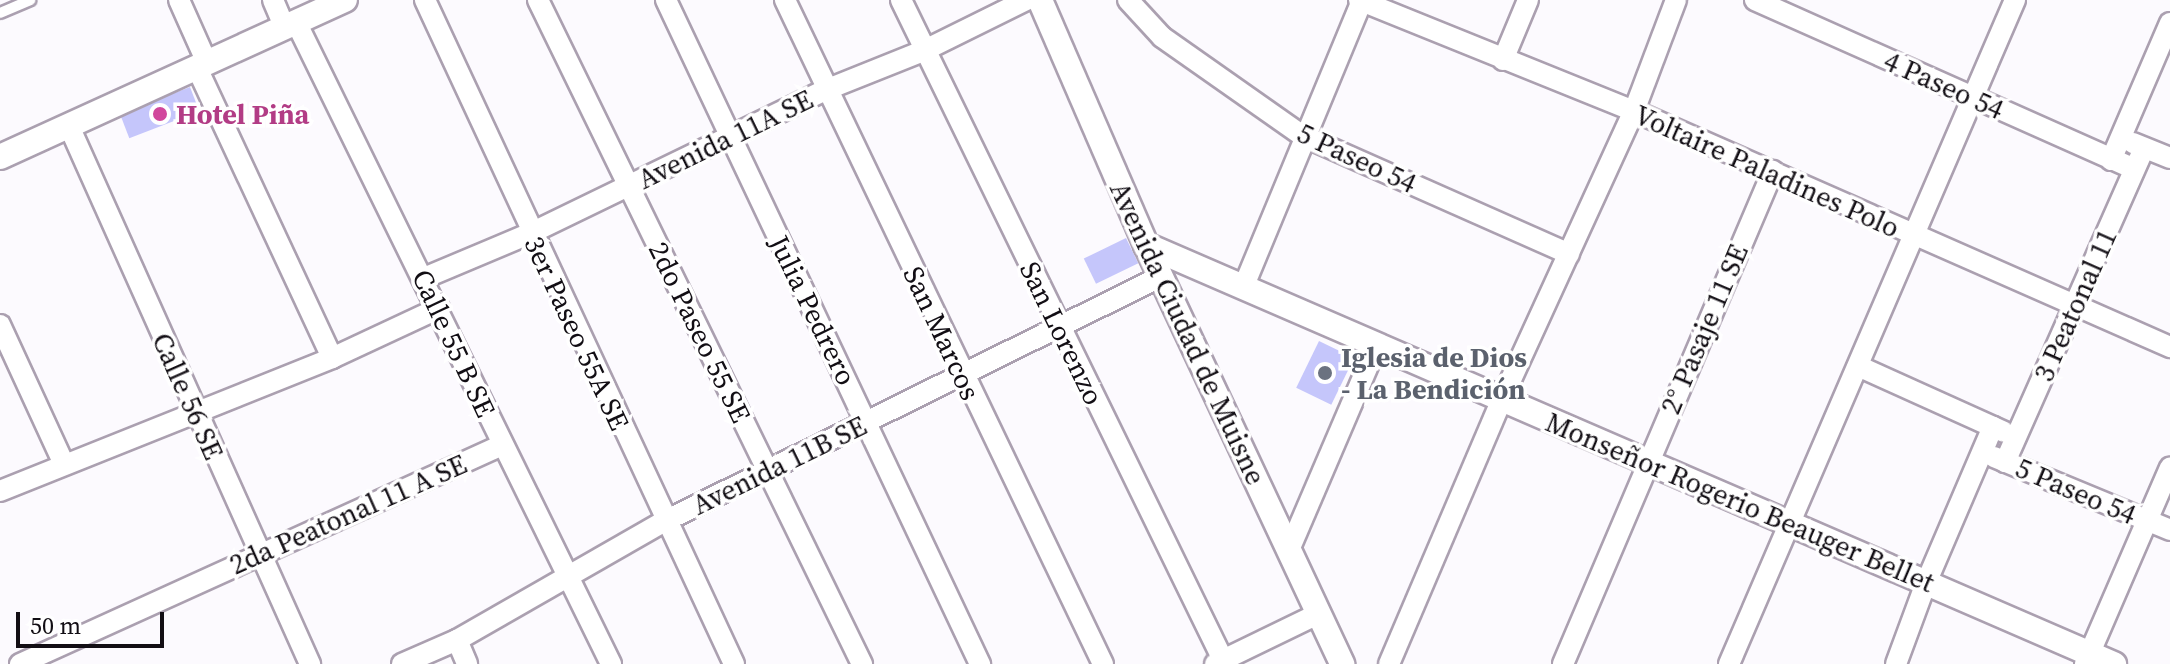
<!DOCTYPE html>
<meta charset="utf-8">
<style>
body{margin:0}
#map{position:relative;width:2170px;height:664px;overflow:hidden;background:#fcfafe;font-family:"Source Serif 4",serif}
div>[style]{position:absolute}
.building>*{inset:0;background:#c5c6fb;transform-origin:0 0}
.roads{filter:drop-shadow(2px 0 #aba0b0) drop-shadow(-2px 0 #aba0b0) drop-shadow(0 2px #aba0b0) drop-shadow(0 -2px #aba0b0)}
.service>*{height:10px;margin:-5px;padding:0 5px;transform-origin:5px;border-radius:5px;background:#fff}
.minor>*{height:20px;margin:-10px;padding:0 10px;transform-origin:10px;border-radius:10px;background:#fff}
.tertiary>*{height:24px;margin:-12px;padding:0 12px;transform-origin:12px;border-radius:12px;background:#fff}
.dots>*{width:22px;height:22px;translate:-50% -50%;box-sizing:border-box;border:4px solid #fff;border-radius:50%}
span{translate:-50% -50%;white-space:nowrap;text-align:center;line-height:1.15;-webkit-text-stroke:7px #fff;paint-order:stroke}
.street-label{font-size:28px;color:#120e14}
.hotel-label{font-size:28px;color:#b23c85;font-weight:700}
.left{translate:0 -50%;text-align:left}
.worship-label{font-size:28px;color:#5b616d;font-weight:700}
.scale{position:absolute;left:16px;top:612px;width:148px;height:36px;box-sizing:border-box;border:4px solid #120e14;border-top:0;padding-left:10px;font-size:24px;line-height:28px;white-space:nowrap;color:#120e14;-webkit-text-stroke:6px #fff;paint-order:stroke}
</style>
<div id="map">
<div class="building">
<div style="left:190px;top:87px;width:26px;height:75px;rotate:69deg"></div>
<div style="left:1126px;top:238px;width:28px;height:47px;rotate:64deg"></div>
<div style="left:1319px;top:341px;width:39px;height:52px;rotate:26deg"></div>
</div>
<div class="roads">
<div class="service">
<div style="left:0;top:13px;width:33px;rotate:-23deg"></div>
</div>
<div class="minor">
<div style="left:179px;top:0;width:69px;rotate:66deg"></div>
<div style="left:273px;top:0;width:30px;rotate:67deg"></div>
<div style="left:425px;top:0;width:732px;rotate:65.04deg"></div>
<div style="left:538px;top:0;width:739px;rotate:63.99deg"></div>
<div style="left:666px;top:0;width:735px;rotate:64.69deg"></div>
<div style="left:785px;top:0;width:736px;rotate:64.41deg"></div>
<div style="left:901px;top:0;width:739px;rotate:63.99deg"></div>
<div style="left:1128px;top:0;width:50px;rotate:47.4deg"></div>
<div style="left:1162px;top:37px;width:172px;rotate:35.1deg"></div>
<div style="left:1303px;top:136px;width:291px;rotate:23.9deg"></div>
<div style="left:1359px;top:0;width:297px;rotate:22deg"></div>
<div style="left:1634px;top:111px;width:586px;rotate:23.76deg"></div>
<div style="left:1755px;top:0;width:415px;rotate:24deg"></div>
<div style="left:296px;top:22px;width:715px;rotate:63.86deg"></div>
<div style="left:1503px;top:60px;width:65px;rotate:-67.4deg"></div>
<div style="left:197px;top:68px;width:320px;rotate:65deg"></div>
<div style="left:69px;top:126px;width:590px;rotate:65.87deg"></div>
<div style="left:2133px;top:143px;width:40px;rotate:22deg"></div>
<div style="left:2111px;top:160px;width:149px;rotate:-66.7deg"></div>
<div style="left:424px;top:278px;width:116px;rotate:-22.8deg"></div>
<div style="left:531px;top:233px;width:330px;rotate:-25.9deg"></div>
<div style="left:828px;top:89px;width:102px;rotate:-21.8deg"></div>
<div style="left:923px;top:51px;width:115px;rotate:-26.3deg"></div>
<div style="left:1243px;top:288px;width:312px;rotate:-67.5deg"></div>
<div style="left:0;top:325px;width:153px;rotate:65.3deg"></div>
<div style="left:1858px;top:366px;width:160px;rotate:24.3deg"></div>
<div style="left:1994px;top:457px;width:191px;rotate:22.5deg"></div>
<div style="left:2005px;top:462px;width:343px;rotate:-66.1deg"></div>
<div style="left:0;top:491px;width:358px;rotate:-21.8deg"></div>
<div style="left:332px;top:358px;width:118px;rotate:-25deg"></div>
<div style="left:1289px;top:550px;width:223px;rotate:-66.8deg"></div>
<div style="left:457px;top:640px;width:26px;rotate:67deg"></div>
<div style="left:20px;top:664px;width:529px;rotate:-24.43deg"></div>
<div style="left:402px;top:664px;width:60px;rotate:-23.6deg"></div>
<div style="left:457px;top:640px;width:240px;rotate:-29.8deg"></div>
<div style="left:665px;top:521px;width:554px;rotate:-26.24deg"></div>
<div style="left:1215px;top:664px;width:114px;rotate:-25.9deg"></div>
<div style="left:1389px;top:664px;width:288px;rotate:-66.9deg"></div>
<div style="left:1502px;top:399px;width:317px;rotate:-65.4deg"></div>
<div style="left:1634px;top:111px;width:119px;rotate:-69.3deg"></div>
<div style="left:1563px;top:664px;width:536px;rotate:-66.93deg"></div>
<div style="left:1729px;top:664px;width:723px;rotate:-66.7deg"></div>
<div style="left:1896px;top:664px;width:86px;rotate:-69.7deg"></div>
<div style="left:1926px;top:583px;width:170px;rotate:-66.8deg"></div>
<div style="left:2085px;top:664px;width:214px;rotate:-66.6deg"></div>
</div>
<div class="tertiary">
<div style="left:1040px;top:0;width:267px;rotate:66.6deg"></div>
<div style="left:1146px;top:245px;width:463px;rotate:64.9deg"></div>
<div style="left:0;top:157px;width:379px;rotate:-24.5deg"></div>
<div style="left:1146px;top:245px;width:1055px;rotate:23.41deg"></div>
</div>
</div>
<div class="dots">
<div style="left:160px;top:114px;background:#d1479c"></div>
<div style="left:1325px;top:373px;background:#6b7280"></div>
</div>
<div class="street-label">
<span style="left:1944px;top:85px;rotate:24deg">4 Paseo 54</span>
<span style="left:725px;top:139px;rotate:-26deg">Avenida 11A SE</span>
<span style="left:1357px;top:158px;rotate:25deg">5 Paseo 54</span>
<span style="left:1767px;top:171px;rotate:24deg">Voltaire Paladines Polo</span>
<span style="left:2075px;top:305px;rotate:-66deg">3 Peatonal 11</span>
<span style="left:813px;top:310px;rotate:64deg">Julia Pedrero</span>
<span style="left:1704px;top:329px;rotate:-67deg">2° Pasaje 11 SE</span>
<span style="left:700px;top:332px;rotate:64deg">2do Paseo 55 SE</span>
<span style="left:577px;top:333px;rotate:65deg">3er Paseo 55A SE</span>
<span style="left:942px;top:333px;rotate:65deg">San Marcos</span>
<span style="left:1062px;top:333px;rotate:64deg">San Lorenzo</span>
<span style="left:1188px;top:333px;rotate:65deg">Avenida Ciudad de Muisne</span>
<span style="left:454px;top:343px;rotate:65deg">Calle 55 B SE</span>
<span style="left:188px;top:396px;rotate:66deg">Calle 56 SE</span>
<span style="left:779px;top:465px;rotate:-26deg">Avenida 11B SE</span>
<span style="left:2076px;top:491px;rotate:23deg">5 Paseo 54</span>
<span style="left:1740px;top:502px;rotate:23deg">Monseñor Rogerio Beauger Bellet</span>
<span style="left:348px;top:514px;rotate:-24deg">2da Peatonal 11 A SE</span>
</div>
<div class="hotel-label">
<span class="left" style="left:176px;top:114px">Hotel Piña</span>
</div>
<div class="worship-label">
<span class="left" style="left:1341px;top:373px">Iglesia de Dios<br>- La Bendición</span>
</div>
<div class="scale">50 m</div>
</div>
